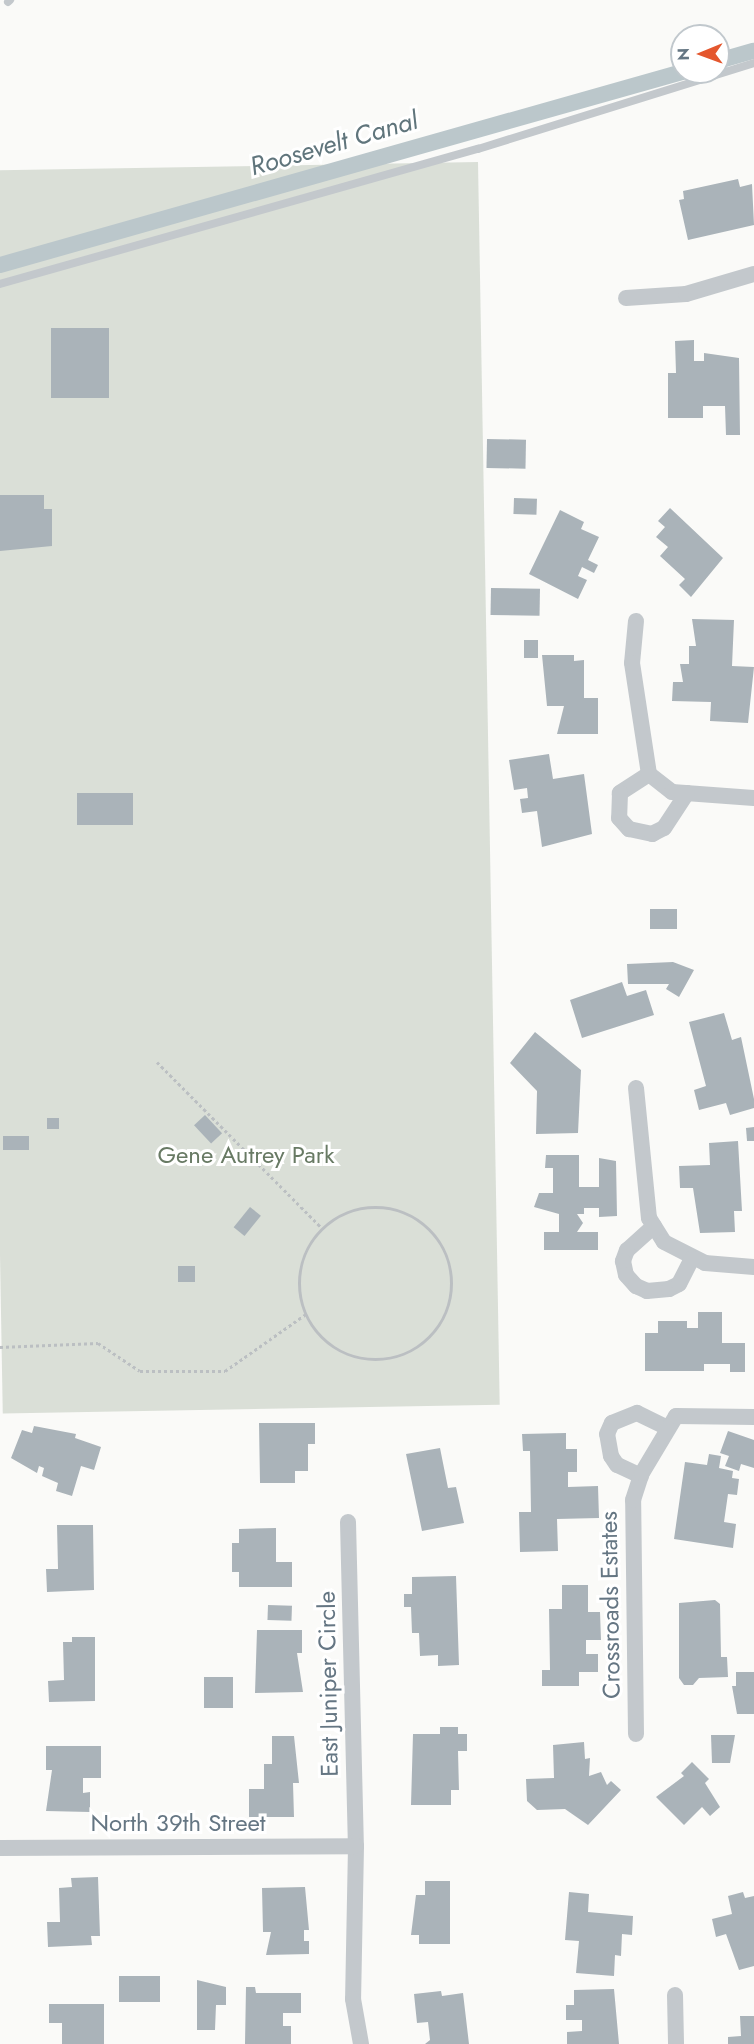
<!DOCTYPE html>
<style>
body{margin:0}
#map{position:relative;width:754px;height:2044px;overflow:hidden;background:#fafaf8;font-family:Jost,sans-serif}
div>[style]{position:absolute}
.green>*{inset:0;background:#dadfd7;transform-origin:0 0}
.canal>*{height:16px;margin:-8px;padding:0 8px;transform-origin:8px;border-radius:8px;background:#bbc7cb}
.building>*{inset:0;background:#aab3b9;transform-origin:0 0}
.path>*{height:3px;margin-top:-1.5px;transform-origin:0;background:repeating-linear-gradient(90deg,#bbbfc2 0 3px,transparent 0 6px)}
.path>.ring{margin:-1.5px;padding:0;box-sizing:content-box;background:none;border:3px solid #bbbfc2;border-radius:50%}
.service>*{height:8px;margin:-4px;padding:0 4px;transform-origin:4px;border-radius:4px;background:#c3c8cc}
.minor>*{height:16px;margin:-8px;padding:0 8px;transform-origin:8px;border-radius:8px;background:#c3c8cc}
span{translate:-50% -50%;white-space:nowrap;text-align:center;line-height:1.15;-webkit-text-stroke:6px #fff;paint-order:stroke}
.park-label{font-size:24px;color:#687a64}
.street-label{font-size:24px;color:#657683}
.water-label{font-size:26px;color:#60757c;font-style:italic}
.north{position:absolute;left:670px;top:24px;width:60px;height:60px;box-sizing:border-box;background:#fff;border:2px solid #c1c8cd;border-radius:50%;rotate:269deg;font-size:16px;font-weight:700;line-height:24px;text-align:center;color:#657683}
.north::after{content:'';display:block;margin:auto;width:21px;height:27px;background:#e4572e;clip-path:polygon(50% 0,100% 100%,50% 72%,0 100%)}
</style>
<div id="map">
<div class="green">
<div style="left:478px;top:162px;width:1243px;height:497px;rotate:89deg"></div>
</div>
<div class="canal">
<div style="left:718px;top:61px;width:37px;rotate:-16deg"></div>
<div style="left:0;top:265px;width:709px;rotate:-15.8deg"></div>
</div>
<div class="building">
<div style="clip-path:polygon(738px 179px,740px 187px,752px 184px,754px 225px,688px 240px,679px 200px,684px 199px,683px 191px)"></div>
<div style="left:51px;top:328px;width:58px;height:70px"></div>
<div style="clip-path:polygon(694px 340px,694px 361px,704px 361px,704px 353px,739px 358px,740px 435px,726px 435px,725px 406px,703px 406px,703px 418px,668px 418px,668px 373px,676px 373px,675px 341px)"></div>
<div style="left:487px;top:439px;width:39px;height:29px;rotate:1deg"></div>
<div style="clip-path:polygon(0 495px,44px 495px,44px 509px,52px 509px,52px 546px,0 551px)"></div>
<div style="left:514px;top:498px;width:23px;height:16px;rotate:2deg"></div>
<div style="clip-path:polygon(670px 508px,723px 558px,691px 597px,679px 585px,685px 579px,660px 556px,668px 547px,656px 537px,665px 527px,658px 521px)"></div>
<div style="clip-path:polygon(560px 510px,584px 522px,581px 529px,599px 537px,588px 560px,598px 565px,594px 573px,582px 567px,578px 576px,587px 580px,578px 599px,529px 574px)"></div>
<div style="left:491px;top:588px;width:49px;height:27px;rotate:1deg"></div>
<div style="clip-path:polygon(692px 619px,734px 620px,732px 666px,754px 667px,748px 723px,710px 721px,711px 702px,672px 701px,673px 682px,683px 682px,680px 664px,689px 664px,689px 646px,696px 646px)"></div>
<div style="left:524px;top:640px;width:14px;height:18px"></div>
<div style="clip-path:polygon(542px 655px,574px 655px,574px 661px,584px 660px,584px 698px,598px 698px,598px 734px,557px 734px,564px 706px,547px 706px)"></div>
<div style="clip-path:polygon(549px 754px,553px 779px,584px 774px,592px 834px,542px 847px,537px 811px,522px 813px,520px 799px,528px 798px,527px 788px,514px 790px,509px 760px)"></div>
<div style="left:77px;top:793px;width:56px;height:32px"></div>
<div style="left:677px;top:909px;width:20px;height:27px;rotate:90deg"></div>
<div style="clip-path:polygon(673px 962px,694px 970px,679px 997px,666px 989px,669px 984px,628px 984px,627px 964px)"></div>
<div style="clip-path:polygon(622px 982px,627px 996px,646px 990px,654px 1015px,582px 1038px,570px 1000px)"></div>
<div style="clip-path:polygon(724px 1013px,732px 1040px,741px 1037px,754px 1099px,754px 1108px,730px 1115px,726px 1103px,699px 1110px,694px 1090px,706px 1086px,689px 1022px)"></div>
<div style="clip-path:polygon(535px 1032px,581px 1070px,578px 1133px,536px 1134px,537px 1091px,510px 1063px)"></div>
<div style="left:205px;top:1115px;width:25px;height:15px;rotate:47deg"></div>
<div style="left:47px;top:1118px;width:12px;height:11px"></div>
<div style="clip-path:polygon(754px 1127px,754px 1141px,747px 1141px,746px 1128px)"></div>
<div style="left:29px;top:1136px;width:14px;height:26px;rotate:90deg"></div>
<div style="clip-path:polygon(738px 1141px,742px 1211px,734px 1211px,735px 1232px,700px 1233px,693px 1188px,680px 1188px,679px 1166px,710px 1165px,709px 1143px)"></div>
<div style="clip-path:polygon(546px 1155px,579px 1155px,579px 1187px,599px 1187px,599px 1158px,616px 1161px,617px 1216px,599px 1217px,599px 1208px,584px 1208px,584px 1214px,577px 1214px,583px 1223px,577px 1232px,598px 1232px,598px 1250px,544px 1250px,544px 1232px,559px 1232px,559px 1214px,534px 1207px,539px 1193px,553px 1193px,553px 1168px,545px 1168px)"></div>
<div style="left:250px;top:1207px;width:14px;height:26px;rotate:39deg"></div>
<div style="left:178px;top:1266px;width:17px;height:16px"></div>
<div style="clip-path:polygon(698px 1312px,722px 1312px,722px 1343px,745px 1343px,745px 1372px,730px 1372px,730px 1364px,704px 1364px,704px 1371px,645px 1371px,645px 1333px,658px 1333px,658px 1321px,687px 1321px,687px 1328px,698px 1328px)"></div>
<div style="clip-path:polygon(259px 1423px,315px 1423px,315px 1444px,308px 1444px,308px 1471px,295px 1471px,295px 1483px,260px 1483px)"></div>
<div style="clip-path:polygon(34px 1426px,76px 1434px,75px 1438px,101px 1447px,94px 1470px,81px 1466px,72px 1496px,56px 1491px,58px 1483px,42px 1476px,44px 1468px,39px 1466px,37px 1473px,11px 1458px,22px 1430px,32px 1433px)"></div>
<div style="clip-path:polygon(728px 1431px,754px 1440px,754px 1468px,741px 1464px,739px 1471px,725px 1466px,729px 1456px,720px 1453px)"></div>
<div style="clip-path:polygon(566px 1433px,566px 1449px,577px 1449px,577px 1472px,568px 1472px,568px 1487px,598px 1486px,599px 1518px,557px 1519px,558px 1551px,520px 1552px,519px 1512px,531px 1512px,530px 1451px,523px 1451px,522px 1434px)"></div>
<div style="clip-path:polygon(440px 1448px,448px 1488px,456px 1487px,464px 1523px,422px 1531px,406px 1454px)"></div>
<div style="clip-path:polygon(709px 1454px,721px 1456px,719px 1468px,733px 1471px,732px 1478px,739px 1479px,737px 1495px,728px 1494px,724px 1522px,736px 1524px,733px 1548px,674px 1539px,685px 1462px,707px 1465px)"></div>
<div style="clip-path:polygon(57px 1525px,93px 1525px,94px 1590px,47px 1592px,46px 1569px,58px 1569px)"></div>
<div style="clip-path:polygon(276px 1528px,276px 1562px,292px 1562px,292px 1587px,239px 1587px,239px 1572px,232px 1572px,232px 1543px,239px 1543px,239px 1529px)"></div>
<div style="clip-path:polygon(456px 1576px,459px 1665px,438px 1666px,438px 1655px,420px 1656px,419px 1633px,412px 1633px,411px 1607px,404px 1607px,404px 1594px,412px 1594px,412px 1577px)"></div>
<div style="clip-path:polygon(562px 1585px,588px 1585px,588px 1612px,600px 1612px,601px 1640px,586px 1640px,586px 1654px,598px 1654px,598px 1672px,579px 1672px,579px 1686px,542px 1686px,542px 1670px,550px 1670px,549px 1609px,562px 1609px)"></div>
<div style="clip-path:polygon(715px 1600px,720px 1604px,721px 1657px,727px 1657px,728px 1677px,699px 1678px,693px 1685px,684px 1685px,679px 1678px,679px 1603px)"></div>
<div style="left:268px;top:1605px;width:24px;height:15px;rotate:2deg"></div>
<div style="clip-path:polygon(257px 1630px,302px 1630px,302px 1653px,297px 1653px,303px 1692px,255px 1693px)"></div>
<div style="clip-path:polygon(72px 1637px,95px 1637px,95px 1701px,49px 1702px,48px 1681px,64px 1680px,63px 1642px,72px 1642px)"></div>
<div style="clip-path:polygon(736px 1672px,754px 1672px,754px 1714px,737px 1714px,732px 1686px,736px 1686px)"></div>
<div style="left:204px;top:1677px;width:29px;height:31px"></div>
<div style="clip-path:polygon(440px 1727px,458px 1727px,458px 1734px,467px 1734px,467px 1751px,458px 1751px,459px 1790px,451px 1790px,451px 1805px,411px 1805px,413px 1734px,440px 1734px)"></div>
<div style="clip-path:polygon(711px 1735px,735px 1735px,730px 1763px,712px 1763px)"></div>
<div style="clip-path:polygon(272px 1736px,294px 1736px,299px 1783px,293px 1783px,294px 1817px,249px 1817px,249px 1789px,264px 1789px,264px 1764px,272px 1764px)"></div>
<div style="clip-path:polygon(584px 1742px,585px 1759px,590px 1758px,589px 1776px,601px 1772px,607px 1785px,611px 1781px,621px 1790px,588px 1825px,565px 1809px,537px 1810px,527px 1801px,526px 1779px,554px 1778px,553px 1745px)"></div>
<div style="clip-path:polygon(46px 1746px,101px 1746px,101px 1778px,83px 1778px,83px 1793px,90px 1792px,90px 1812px,46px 1811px,52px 1770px,46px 1770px)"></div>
<div style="clip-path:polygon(692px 1762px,709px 1779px,705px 1783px,720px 1807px,710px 1816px,702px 1807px,684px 1825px,656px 1797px,684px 1776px,681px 1773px)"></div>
<div style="clip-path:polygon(98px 1877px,100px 1936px,91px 1936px,92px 1945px,48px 1947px,47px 1922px,60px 1922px,59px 1888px,72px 1887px,71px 1878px)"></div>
<div style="clip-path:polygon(425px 1881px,450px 1881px,450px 1944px,419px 1944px,419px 1935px,411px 1935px,416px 1895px,425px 1895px)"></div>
<div style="clip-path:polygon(305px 1887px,309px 1930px,304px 1930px,304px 1941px,309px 1941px,309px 1954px,266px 1955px,271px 1932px,263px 1932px,262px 1888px)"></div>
<div style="clip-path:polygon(569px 1892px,589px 1894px,588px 1912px,633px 1916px,632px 1935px,622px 1934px,621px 1956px,615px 1955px,614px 1976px,576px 1973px,579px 1941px,565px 1940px)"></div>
<div style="clip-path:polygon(743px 1892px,745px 1898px,754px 1896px,754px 1966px,739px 1970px,726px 1934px,716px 1937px,712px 1919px,732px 1914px,728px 1896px)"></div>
<div style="left:119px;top:1976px;width:41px;height:26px"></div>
<div style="clip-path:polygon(197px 1980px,226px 1987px,226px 2005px,216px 2005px,215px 2030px,197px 2030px)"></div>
<div style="clip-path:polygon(246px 1987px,255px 1987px,256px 1993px,301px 1993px,301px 2013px,283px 2013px,283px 2026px,291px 2026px,291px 2044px,245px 2044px)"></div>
<div style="clip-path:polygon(614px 1989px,619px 2044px,567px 2044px,567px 2032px,582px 2031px,582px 2020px,566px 2020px,566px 2005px,574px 2005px,574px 1990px)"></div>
<div style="clip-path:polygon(441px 1991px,442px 1996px,463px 1993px,469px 2044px,425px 2044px,430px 2040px,428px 2022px,417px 2023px,414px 1994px)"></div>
<div style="clip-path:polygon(49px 2004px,104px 2004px,104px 2044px,62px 2044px,62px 2023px,49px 2023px)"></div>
<div style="clip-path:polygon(740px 2016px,754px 2016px,754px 2044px,728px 2044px,728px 2037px,741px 2036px)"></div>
</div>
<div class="path">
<div style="left:157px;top:1062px;width:234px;rotate:45.2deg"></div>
<div class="ring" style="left:299px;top:1207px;width:149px;height:149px"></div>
<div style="left:0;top:1347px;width:98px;rotate:-2.3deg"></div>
<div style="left:98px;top:1343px;width:50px;rotate:33.7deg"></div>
<div style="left:140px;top:1371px;width:85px"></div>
<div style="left:225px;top:1371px;width:99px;rotate:-35.1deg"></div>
</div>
<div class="service">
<div style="left:8px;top:2px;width:3px;rotate:-45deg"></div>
<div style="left:0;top:284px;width:497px;rotate:-15.8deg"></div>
<div style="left:478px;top:149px;width:289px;rotate:-17.3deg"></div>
</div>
<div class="minor">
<div style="left:626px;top:298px;width:60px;rotate:-3.8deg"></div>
<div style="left:686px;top:294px;width:71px;rotate:-16.4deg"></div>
<div style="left:636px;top:621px;width:42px;rotate:95.4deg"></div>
<div style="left:632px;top:663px;width:112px;rotate:81.3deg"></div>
<div style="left:649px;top:774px;width:29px;rotate:38deg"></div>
<div style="left:672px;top:792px;width:82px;rotate:4.2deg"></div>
<div style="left:649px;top:774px;width:35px;rotate:147deg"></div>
<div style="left:620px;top:793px;width:25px;rotate:92deg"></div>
<div style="left:619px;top:818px;width:15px;rotate:48deg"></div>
<div style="left:629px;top:829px;width:24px;rotate:12deg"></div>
<div style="left:652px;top:834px;width:13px;rotate:-27deg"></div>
<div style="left:664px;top:828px;width:42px;rotate:-56.7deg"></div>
<div style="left:636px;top:1088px;width:131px;rotate:84.3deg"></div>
<div style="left:649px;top:1218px;width:28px;rotate:58deg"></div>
<div style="left:664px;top:1242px;width:46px;rotate:27.1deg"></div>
<div style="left:705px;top:1263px;width:49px;rotate:4.7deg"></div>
<div style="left:654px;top:1226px;width:36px;rotate:138deg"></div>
<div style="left:627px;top:1250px;width:12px;rotate:110deg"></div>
<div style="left:623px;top:1261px;width:14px;rotate:78deg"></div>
<div style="left:626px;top:1275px;width:15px;rotate:48deg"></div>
<div style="left:636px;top:1286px;width:12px;rotate:24deg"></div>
<div style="left:647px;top:1291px;width:22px;rotate:-5deg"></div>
<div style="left:669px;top:1289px;width:11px;rotate:-27deg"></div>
<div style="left:679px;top:1284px;width:29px;rotate:-63deg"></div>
<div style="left:641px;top:1476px;width:26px;rotate:-155deg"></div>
<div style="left:617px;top:1465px;width:11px;rotate:-124deg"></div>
<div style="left:611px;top:1456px;width:22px;rotate:-100deg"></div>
<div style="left:607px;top:1434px;width:12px;rotate:-66deg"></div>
<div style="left:612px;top:1423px;width:27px;rotate:-22deg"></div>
<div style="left:637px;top:1413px;width:34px;rotate:26deg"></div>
<div style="left:348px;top:1522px;width:324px;rotate:88.6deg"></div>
<div style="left:356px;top:1846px;width:153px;rotate:91.1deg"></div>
<div style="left:353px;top:1999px;width:46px;rotate:79.9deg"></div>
<div style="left:636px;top:1734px;width:234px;rotate:-90.7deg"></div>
<div style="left:633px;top:1500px;width:28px;rotate:-72deg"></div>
<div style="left:642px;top:1473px;width:66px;rotate:-59.2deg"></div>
<div style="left:676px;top:1416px;width:78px;rotate:0.7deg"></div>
<div style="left:0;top:1848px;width:356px;rotate:-0.3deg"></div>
<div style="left:675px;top:1995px;width:49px;rotate:88.8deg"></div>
</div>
<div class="park-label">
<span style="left:246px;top:1155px">Gene Autrey Park</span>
</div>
<div class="street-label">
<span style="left:610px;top:1605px;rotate:-91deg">Crossroads Estates</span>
<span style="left:328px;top:1684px;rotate:-91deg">East Juniper Circle</span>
<span style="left:178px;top:1823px">North 39th Street</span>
</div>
<div class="water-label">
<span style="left:334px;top:144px;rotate:-16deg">Roosevelt Canal</span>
</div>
<div class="north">N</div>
</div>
